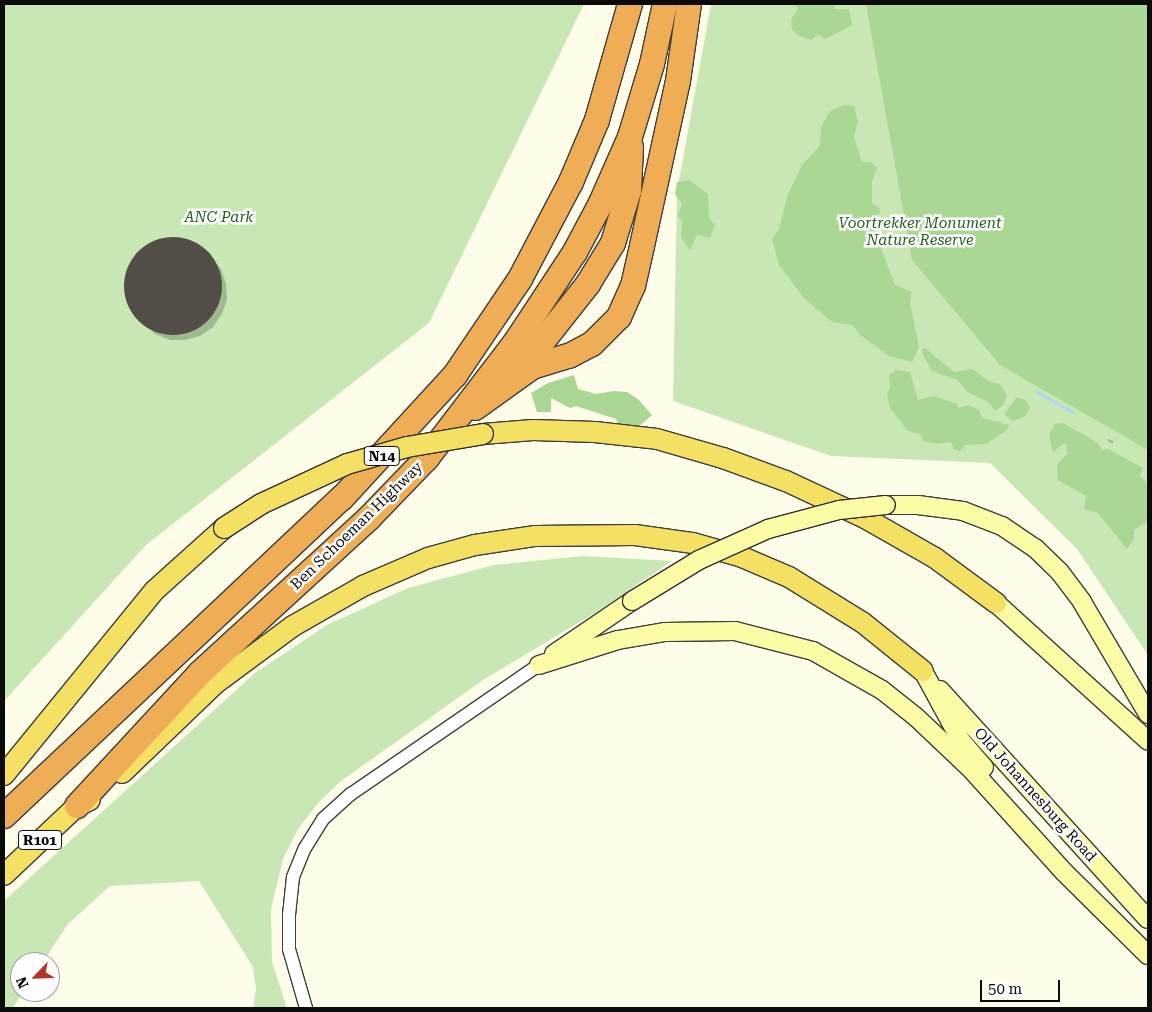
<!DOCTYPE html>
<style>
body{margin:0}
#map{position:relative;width:1152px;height:1012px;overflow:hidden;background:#fefde9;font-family:"Roboto Serif",serif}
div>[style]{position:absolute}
.green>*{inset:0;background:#c9e7b5}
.forest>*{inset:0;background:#abd795}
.shadow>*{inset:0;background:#0003}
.stream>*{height:3px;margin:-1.5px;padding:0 1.5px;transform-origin:1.5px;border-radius:1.5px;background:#b0d3f4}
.building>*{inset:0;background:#534d48}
.round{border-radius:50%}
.roads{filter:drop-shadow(1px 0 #3e3e3e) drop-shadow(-1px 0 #3e3e3e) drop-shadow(0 1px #3e3e3e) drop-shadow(0 -1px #3e3e3e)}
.street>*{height:12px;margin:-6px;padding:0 6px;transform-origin:6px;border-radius:6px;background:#fff}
.secondary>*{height:18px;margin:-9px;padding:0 9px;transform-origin:9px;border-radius:9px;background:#fcfca6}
.primary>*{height:20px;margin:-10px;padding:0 10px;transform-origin:10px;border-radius:10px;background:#f4e164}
.highway>*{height:24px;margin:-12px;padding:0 12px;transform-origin:12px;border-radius:12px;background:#efad56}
.bridges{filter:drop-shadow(1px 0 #2d2d2d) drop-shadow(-1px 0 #2d2d2d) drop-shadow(0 1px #2d2d2d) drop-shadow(0 -1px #2d2d2d)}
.secondary-bridge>*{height:18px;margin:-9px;padding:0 9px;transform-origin:9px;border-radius:9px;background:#fcfca6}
.primary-bridge>*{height:20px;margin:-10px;padding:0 10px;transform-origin:10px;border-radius:10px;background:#f4e164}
span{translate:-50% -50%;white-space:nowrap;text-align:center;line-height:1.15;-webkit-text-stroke:5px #fff;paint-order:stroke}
.shield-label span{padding:1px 4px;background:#fff;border:1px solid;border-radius:4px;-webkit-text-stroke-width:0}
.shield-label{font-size:14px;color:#0b0b0b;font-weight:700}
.park-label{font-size:15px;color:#245f1e;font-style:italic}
.street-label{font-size:15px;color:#0b0b0b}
.frame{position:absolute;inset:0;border:5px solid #0b0b0b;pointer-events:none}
.north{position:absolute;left:10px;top:952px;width:50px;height:50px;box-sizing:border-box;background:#fff;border:1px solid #9d9d9d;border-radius:50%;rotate:246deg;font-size:14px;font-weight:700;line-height:20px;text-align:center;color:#0b0b0b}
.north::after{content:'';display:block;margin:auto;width:18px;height:22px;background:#b53228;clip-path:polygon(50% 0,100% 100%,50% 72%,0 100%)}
.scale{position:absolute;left:980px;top:980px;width:80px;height:22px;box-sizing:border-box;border:2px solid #0b0b0b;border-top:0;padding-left:6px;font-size:15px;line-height:18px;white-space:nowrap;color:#0b0b0b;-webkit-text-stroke:4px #fff;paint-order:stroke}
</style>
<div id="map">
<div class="green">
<div style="clip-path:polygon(4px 4px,584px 4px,429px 323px,146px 545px,4px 701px)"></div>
<div style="clip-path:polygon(711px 4px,1148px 4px,1148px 655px,1077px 549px,990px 463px,831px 456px,673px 401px,677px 191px)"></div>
<div style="clip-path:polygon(583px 556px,672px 561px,598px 611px,483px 680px,341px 781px,318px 803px,298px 829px,283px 859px,271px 909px,272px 962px,287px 1008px,253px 1008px,256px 990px,253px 967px,199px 881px,110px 886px,68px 924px,43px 962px,20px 962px,20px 992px,23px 992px,13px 1008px,4px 1008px,4px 901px,255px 673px,327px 625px,408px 588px,494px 565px)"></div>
</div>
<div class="forest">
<div style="clip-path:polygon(795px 4px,832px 4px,836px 9px,849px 9px,852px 25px,825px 39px,818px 35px,811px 40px,798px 35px,792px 30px,791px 19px,798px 9px)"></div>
<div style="clip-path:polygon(866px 4px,1148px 4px,1148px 450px,1000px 365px,912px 260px)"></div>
<div style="clip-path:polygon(843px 105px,854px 106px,858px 122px,854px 137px,862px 162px,871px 162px,877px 168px,872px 181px,872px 203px,879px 207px,880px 213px,874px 219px,878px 240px,895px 285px,912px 292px,910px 303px,919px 347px,912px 362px,889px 356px,860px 335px,853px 325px,832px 322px,804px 298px,779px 265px,772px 239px,779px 229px,788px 194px,802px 165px,820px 146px,821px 127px,830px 111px)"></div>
<div style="clip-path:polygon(689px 180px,708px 194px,709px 218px,715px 225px,710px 238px,697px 235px,690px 251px,681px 237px,682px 222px,678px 215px,682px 204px,675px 194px,677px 182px)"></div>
<div style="clip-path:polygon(925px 348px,954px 372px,972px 369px,990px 382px,1000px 384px,1007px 395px,1003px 405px,995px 411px,988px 402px,967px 392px,958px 380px,932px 371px,923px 355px,922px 349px)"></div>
<div style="clip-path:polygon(896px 370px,910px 372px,918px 400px,934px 396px,957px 404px,958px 408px,968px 405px,979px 410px,983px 418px,1009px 425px,1007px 430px,986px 444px,965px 445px,960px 451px,954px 450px,951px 442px,936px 444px,923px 441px,920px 434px,908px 431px,890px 408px,887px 394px,890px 388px,889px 375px)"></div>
<div style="clip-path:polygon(574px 375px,578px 389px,596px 394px,614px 391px,627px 392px,638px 399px,652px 415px,635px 430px,623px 433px,616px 419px,576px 406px,570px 408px,551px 398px,551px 412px,537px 412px,531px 393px,548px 383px)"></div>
<div style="clip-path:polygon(1017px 397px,1026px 400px,1030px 408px,1024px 417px,1013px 421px,1004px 414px)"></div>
<div style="clip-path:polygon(1063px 423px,1098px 443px,1102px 450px,1108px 449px,1143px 468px,1140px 476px,1148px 484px,1148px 521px,1134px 530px,1134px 539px,1127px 549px,1098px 513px,1084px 509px,1086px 496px,1058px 480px,1057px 464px,1067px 454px,1066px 444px,1062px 444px,1053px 453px,1049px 435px,1055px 424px)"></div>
</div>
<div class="shadow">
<div style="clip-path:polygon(176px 238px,191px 242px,205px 250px,221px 269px,226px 284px,227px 299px,222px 314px,213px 327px,200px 336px,185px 340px,170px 340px,155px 334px,143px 324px,128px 304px,125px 288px,127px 272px,134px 258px,145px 247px,160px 240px)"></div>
<div style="clip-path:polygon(1108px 439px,1113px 441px,1113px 444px,1108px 441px)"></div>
</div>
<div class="stream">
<div style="left:1037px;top:392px;width:41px;rotate:29.1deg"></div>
</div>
<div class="building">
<div class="round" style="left:124px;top:237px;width:98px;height:98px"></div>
</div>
<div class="roads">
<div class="street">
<div style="left:306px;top:1008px;width:61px;rotate:-106.1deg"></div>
<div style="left:289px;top:949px;width:34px;rotate:-90deg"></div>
<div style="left:289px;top:915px;width:38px;rotate:-84deg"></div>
<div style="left:293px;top:877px;width:31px;rotate:-68deg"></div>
<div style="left:305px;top:848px;width:34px;rotate:-58deg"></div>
<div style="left:323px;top:819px;width:38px;rotate:-42deg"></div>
<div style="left:351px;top:794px;width:228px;rotate:-34.5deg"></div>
</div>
<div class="secondary">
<div style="left:886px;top:505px;width:32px"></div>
<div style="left:918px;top:505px;width:45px;rotate:7.6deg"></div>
<div style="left:963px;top:511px;width:42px;rotate:21deg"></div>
<div style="left:1002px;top:526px;width:40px;rotate:34deg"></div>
<div style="left:1035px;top:548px;width:33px;rotate:44deg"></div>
<div style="left:1059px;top:571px;width:39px;rotate:53deg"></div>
<div style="left:1082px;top:602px;width:130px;rotate:59.5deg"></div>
<div style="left:996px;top:603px;width:205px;rotate:42.2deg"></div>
<div style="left:554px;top:654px;width:94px;rotate:-34.2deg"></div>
<div style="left:539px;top:665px;width:83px;rotate:-17.6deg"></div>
<div style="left:618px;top:640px;width:48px;rotate:-9.7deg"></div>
<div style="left:665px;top:632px;width:70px;rotate:-0.8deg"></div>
<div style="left:735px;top:631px;width:81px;rotate:14.4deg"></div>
<div style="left:813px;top:651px;width:79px;rotate:29.5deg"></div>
<div style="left:882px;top:690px;width:43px;rotate:38.5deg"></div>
<div style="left:916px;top:717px;width:74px;rotate:43.4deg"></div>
<div style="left:970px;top:768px;width:140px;rotate:47.9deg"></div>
<div style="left:1064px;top:872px;width:118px;rotate:44.7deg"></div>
<div style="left:923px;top:671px;width:80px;rotate:61.5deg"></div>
<div style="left:961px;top:741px;width:35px;rotate:49deg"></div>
<div style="left:940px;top:690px;width:309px;rotate:47.8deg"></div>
</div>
<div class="primary">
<div style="left:483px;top:434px;width:50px;rotate:-4.6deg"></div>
<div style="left:533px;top:430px;width:62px;rotate:1.8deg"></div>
<div style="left:595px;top:432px;width:62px;rotate:6.4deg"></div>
<div style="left:657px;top:439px;width:69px;rotate:16.1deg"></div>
<div style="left:723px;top:458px;width:67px;rotate:20.1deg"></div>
<div style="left:786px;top:481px;width:87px;rotate:25.1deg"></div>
<div style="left:865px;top:518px;width:81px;rotate:29.7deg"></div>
<div style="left:935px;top:558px;width:76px;rotate:36.4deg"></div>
<div style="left:122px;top:773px;width:130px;rotate:-43.8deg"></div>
<div style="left:216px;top:683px;width:96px;rotate:-36.5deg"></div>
<div style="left:293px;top:626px;width:81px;rotate:-29.7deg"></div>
<div style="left:363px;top:586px;width:71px;rotate:-23.3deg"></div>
<div style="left:428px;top:558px;width:49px;rotate:-15.5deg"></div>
<div style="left:475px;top:545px;width:61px;rotate:-8.5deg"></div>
<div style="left:535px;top:536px;width:100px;rotate:-0.6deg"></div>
<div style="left:635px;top:535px;width:59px;rotate:7.9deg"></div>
<div style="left:693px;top:543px;width:51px;rotate:15.9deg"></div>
<div style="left:742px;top:557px;width:51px;rotate:23.1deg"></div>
<div style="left:789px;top:577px;width:86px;rotate:31.7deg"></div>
<div style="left:862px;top:622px;width:78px;rotate:38.8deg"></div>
<div style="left:4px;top:775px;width:237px;rotate:-50.8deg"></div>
<div style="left:154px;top:591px;width:94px;rotate:-42deg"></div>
<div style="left:4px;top:875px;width:100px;rotate:-43.4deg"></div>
<div style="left:77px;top:806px;width:14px;rotate:-25deg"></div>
</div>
<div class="highway">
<div style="left:517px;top:374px;width:115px;rotate:-51.7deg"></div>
<div style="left:588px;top:284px;width:48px;rotate:-58.6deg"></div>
<div style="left:613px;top:243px;width:54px;rotate:-72.9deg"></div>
<div style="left:629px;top:191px;width:44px;rotate:-87.4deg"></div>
<div style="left:475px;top:408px;width:70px;rotate:-35.7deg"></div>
<div style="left:532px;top:367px;width:39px;rotate:-17deg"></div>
<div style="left:569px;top:356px;width:26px;rotate:-28deg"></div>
<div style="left:592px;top:344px;width:38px;rotate:-45deg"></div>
<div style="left:619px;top:317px;width:34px;rotate:-66deg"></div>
<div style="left:633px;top:286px;width:41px;rotate:-77.3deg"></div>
<div style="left:642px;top:246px;width:169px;rotate:-77.7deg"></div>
<div style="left:678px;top:81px;width:78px;rotate:-81.9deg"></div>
<div style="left:77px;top:806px;width:181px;rotate:-47.2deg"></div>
<div style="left:200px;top:673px;width:229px;rotate:-42.5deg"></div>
<div style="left:369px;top:518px;width:83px;rotate:-46deg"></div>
<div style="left:427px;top:458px;width:145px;rotate:-52.6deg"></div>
<div style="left:515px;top:343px;width:109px;rotate:-56.6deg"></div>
<div style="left:575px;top:252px;width:53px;rotate:-62deg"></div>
<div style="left:600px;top:205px;width:74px;rotate:-66.2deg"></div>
<div style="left:630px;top:137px;width:76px;rotate:-73.2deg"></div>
<div style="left:652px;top:64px;width:61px;rotate:-77.8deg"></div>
<div style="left:4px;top:816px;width:464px;rotate:-43.3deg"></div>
<div style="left:342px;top:498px;width:167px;rotate:-47.4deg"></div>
<div style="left:455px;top:375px;width:116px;rotate:-55.9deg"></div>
<div style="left:520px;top:279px;width:110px;rotate:-62.3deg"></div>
<div style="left:571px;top:182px;width:67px;rotate:-67.2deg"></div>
<div style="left:597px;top:120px;width:121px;rotate:-74.1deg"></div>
</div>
</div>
<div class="bridges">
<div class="secondary-bridge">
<div style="left:632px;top:601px;width:79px;rotate:-31.5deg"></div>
<div style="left:699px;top:560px;width:76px;rotate:-24.2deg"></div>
<div style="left:768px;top:529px;width:73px;rotate:-15deg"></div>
<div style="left:839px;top:510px;width:47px;rotate:-6.1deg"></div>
</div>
<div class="primary-bridge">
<div style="left:224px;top:528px;width:44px;rotate:-33deg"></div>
<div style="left:261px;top:504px;width:95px;rotate:-24.9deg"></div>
<div style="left:347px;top:464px;width:62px;rotate:-15.8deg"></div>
<div style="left:407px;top:447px;width:77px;rotate:-9.7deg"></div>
</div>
</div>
<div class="shield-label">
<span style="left:382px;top:456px">N14</span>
<span style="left:40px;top:840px">R101</span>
</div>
<div class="park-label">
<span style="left:219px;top:218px">ANC Park</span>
<span style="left:920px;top:232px">Voortrekker Monument<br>Nature Reserve</span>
</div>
<div class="street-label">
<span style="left:357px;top:526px;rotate:-44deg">Ben Schoeman Highway</span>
<span style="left:1035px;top:795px;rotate:48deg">Old Johannesburg Road</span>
</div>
<div class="frame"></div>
<div class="north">N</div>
<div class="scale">50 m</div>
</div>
